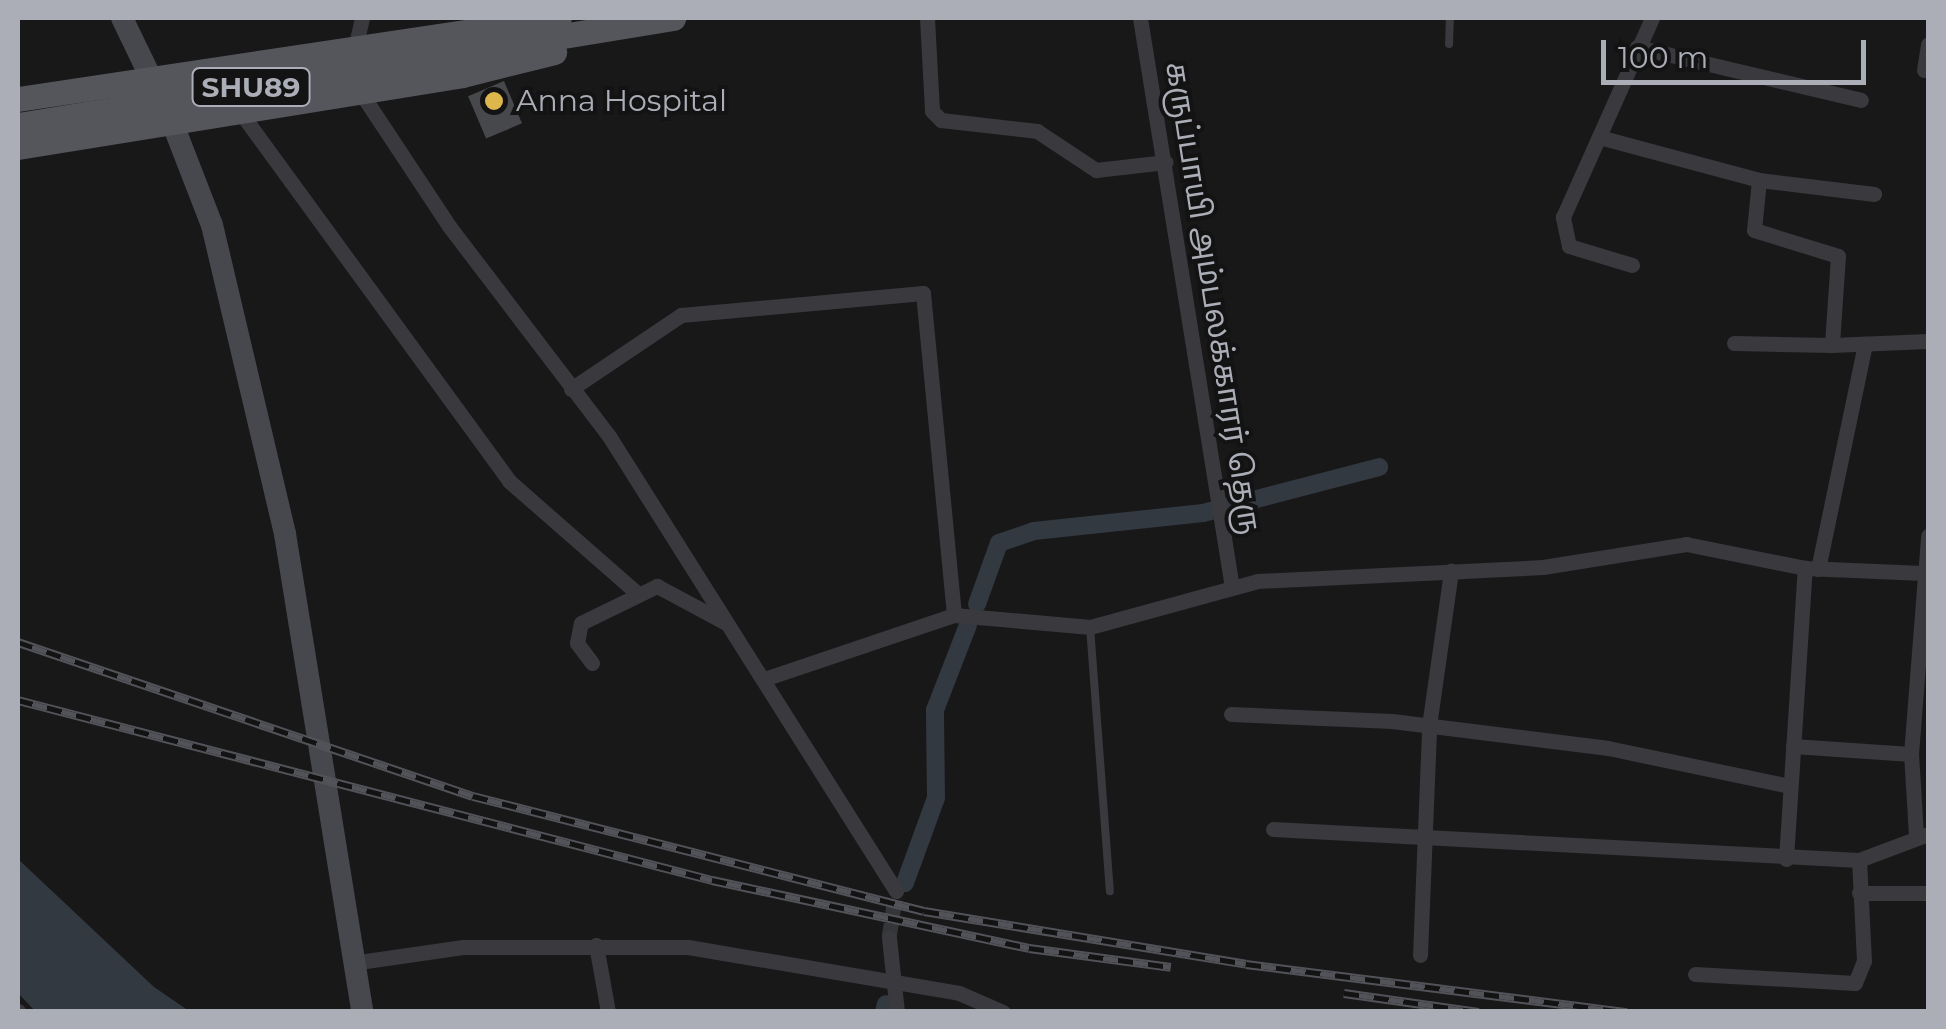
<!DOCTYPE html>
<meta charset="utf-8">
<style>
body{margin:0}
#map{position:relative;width:1946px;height:1029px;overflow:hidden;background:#181819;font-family:Montserrat,"Noto Sans Tamil",sans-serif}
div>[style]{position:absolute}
.water>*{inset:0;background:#333941}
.canal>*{height:18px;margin:-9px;padding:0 9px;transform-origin:9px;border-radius:9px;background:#333941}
.building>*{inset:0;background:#47484b;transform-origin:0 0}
.minor-tunnel>*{height:15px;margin-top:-7.5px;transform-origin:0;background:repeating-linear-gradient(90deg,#353639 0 15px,transparent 0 23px)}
.service>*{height:8px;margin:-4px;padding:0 4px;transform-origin:4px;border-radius:4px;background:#39393e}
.minor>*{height:15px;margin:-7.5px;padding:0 7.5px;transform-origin:7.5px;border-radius:7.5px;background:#39393e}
.secondary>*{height:22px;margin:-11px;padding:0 11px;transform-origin:11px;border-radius:11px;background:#47484e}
.primary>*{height:25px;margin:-12.5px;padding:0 12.5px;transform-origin:12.5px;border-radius:12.5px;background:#55565c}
.rail>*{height:9px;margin-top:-4.5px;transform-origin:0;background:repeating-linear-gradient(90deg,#131314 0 15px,#525359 0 30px);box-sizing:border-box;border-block:2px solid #525359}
.dots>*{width:28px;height:28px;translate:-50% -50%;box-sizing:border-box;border:5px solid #131314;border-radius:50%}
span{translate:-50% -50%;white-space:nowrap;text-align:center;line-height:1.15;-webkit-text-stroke:8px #131314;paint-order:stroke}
.shield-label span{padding:2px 8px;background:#131314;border:2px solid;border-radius:8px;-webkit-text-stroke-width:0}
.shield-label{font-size:28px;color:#abaeb7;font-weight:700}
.poi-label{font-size:30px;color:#abaeb7}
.left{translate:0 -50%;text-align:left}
.street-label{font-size:30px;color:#abaeb7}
.frame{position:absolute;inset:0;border:20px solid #abaeb7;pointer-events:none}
.scale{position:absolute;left:1601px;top:40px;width:265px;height:45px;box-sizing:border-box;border:5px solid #abaeb7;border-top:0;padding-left:12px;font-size:30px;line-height:35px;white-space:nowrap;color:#abaeb7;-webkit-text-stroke:8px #131314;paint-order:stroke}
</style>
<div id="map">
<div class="water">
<div style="clip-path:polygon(18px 859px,154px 987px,189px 1011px,35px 1011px,18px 993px)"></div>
</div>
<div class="canal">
<div style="left:977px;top:604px;width:65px;rotate:-70.2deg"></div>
<div style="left:999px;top:543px;width:37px;rotate:-19deg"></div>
<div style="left:1034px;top:531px;width:170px;rotate:-6.1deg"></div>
<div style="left:1203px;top:513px;width:182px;rotate:-14.6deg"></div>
<div style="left:905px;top:883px;width:90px;rotate:-70deg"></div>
<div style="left:936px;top:798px;width:88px;rotate:-90.7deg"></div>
<div style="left:935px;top:710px;width:91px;rotate:-68.8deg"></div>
<div style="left:884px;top:1012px;width:8px;rotate:-76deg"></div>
</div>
<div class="building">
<div style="left:504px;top:81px;width:46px;height:39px;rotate:67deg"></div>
</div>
<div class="minor-tunnel">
<div style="left:889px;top:938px;width:48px;rotate:-81.5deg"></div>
</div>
<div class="service">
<div style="left:1449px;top:44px;width:26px;rotate:-88deg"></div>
<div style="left:1090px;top:627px;width:265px;rotate:85.7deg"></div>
</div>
<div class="minor">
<div style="left:927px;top:18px;width:93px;rotate:86.9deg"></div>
<div style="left:932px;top:111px;width:13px;rotate:45deg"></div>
<div style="left:941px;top:120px;width:97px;rotate:6.5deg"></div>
<div style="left:1037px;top:131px;width:71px;rotate:33.5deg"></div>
<div style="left:1096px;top:170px;width:70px;rotate:-6.5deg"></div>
<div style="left:1140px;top:18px;width:576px;rotate:80.82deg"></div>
<div style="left:356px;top:44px;width:27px;rotate:-77deg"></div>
<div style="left:1637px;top:47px;width:230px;rotate:13.3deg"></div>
<div style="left:1924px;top:70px;width:26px;rotate:-81deg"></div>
<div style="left:359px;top:90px;width:163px;rotate:56.5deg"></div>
<div style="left:449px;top:226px;width:264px;rotate:52.7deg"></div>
<div style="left:609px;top:436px;width:538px;rotate:57.76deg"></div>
<div style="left:238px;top:109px;width:460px;rotate:53.9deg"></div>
<div style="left:509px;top:481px;width:171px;rotate:41.2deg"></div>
<div style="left:1599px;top:137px;width:166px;rotate:15deg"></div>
<div style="left:1759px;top:180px;width:116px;rotate:6.9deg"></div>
<div style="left:1759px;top:180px;width:50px;rotate:95.7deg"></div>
<div style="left:1754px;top:230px;width:88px;rotate:17.2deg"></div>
<div style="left:1838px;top:256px;width:89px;rotate:93.9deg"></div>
<div style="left:1832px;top:345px;width:96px;rotate:-2.4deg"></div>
<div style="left:1632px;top:265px;width:66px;rotate:-163.2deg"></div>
<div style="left:1569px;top:246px;width:30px;rotate:-102deg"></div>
<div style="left:1563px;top:217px;width:218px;rotate:-65.9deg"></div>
<div style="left:1734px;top:343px;width:98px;rotate:1.2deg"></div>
<div style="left:571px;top:389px;width:133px;rotate:-33.9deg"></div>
<div style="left:681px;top:315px;width:243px;rotate:-5.2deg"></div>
<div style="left:923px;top:293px;width:323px;rotate:84.5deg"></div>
<div style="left:1818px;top:569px;width:230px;rotate:-78.2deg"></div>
<div style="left:592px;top:663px;width:25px;rotate:-127deg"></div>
<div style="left:577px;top:643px;width:20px;rotate:-79deg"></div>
<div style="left:581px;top:623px;width:85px;rotate:-26deg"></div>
<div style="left:657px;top:586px;width:78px;rotate:28.2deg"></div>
<div style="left:764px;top:679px;width:200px;rotate:-18.6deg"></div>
<div style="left:954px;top:615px;width:137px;rotate:5deg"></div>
<div style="left:1090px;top:627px;width:174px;rotate:-15.3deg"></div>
<div style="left:1258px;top:581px;width:285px;rotate:-2.8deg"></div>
<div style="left:1543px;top:567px;width:145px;rotate:-9.1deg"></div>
<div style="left:1686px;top:544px;width:121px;rotate:11.4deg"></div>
<div style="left:1805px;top:568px;width:118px;rotate:2.4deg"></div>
<div style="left:1231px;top:714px;width:161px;rotate:2.5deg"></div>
<div style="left:1392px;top:721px;width:218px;rotate:7.1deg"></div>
<div style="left:1608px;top:748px;width:186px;rotate:11.8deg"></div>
<div style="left:1793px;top:746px;width:118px;rotate:3.9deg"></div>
<div style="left:1273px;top:829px;width:587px;rotate:3.03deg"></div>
<div style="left:1859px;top:860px;width:74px;rotate:-20.6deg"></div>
<div style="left:1916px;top:835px;width:81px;rotate:-93.5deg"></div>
<div style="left:1911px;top:754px;width:219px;rotate:-85.5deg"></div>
<div style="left:1786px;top:859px;width:292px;rotate:-86.3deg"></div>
<div style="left:1859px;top:893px;width:69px"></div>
<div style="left:889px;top:938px;width:74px;rotate:83.8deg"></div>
<div style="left:596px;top:945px;width:68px;rotate:79.8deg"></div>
<div style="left:1420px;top:955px;width:229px;rotate:-87.7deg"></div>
<div style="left:1429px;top:726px;width:157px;rotate:-81.9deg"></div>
<div style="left:352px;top:963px;width:112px;rotate:-8.2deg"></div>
<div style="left:463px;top:947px;width:225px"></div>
<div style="left:688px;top:947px;width:275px;rotate:9.6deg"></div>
<div style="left:959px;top:993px;width:48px;rotate:23.4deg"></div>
<div style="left:1695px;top:974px;width:160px;rotate:3.2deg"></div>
<div style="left:1855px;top:983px;width:24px;rotate:-68deg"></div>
<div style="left:1864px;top:961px;width:101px;rotate:-92.8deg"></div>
<div style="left:18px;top:1011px;width:1px;rotate:90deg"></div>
</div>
<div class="secondary">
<div style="left:122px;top:18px;width:64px;rotate:64.2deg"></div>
<div style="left:172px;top:122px;width:110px;rotate:68.8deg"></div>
<div style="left:212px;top:225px;width:318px;rotate:76.7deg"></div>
<div style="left:285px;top:534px;width:484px;rotate:80.8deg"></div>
</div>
<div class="primary">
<div style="left:18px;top:99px;width:547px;rotate:-8.52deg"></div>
<div style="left:18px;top:125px;width:664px;rotate:-9.28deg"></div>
<div style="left:18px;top:147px;width:450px;rotate:-9.2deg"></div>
<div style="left:462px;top:75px;width:95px;rotate:-14deg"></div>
</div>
<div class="rail">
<div style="left:18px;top:642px;width:480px;rotate:18.7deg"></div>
<div style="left:473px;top:796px;width:465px;rotate:14.3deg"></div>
<div style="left:924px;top:911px;width:326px;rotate:9.3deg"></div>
<div style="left:1246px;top:964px;width:384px;rotate:7.2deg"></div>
<div style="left:18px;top:700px;width:717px;rotate:14.54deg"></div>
<div style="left:712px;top:880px;width:324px;rotate:12.1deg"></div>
<div style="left:1029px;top:948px;width:143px;rotate:7.6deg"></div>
<div style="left:1344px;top:993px;width:136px;rotate:8deg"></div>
</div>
<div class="dots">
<div style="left:494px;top:101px;background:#ddb64c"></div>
</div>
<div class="shield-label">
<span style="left:251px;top:87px">SHU89</span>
</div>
<div class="poi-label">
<span class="left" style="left:516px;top:101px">Anna Hospital</span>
</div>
<div class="street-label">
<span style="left:1213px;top:298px;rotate:81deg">கருப்பாயி அம்பலக்காரர் தெரு</span>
</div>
<div class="frame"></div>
<div class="scale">100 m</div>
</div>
